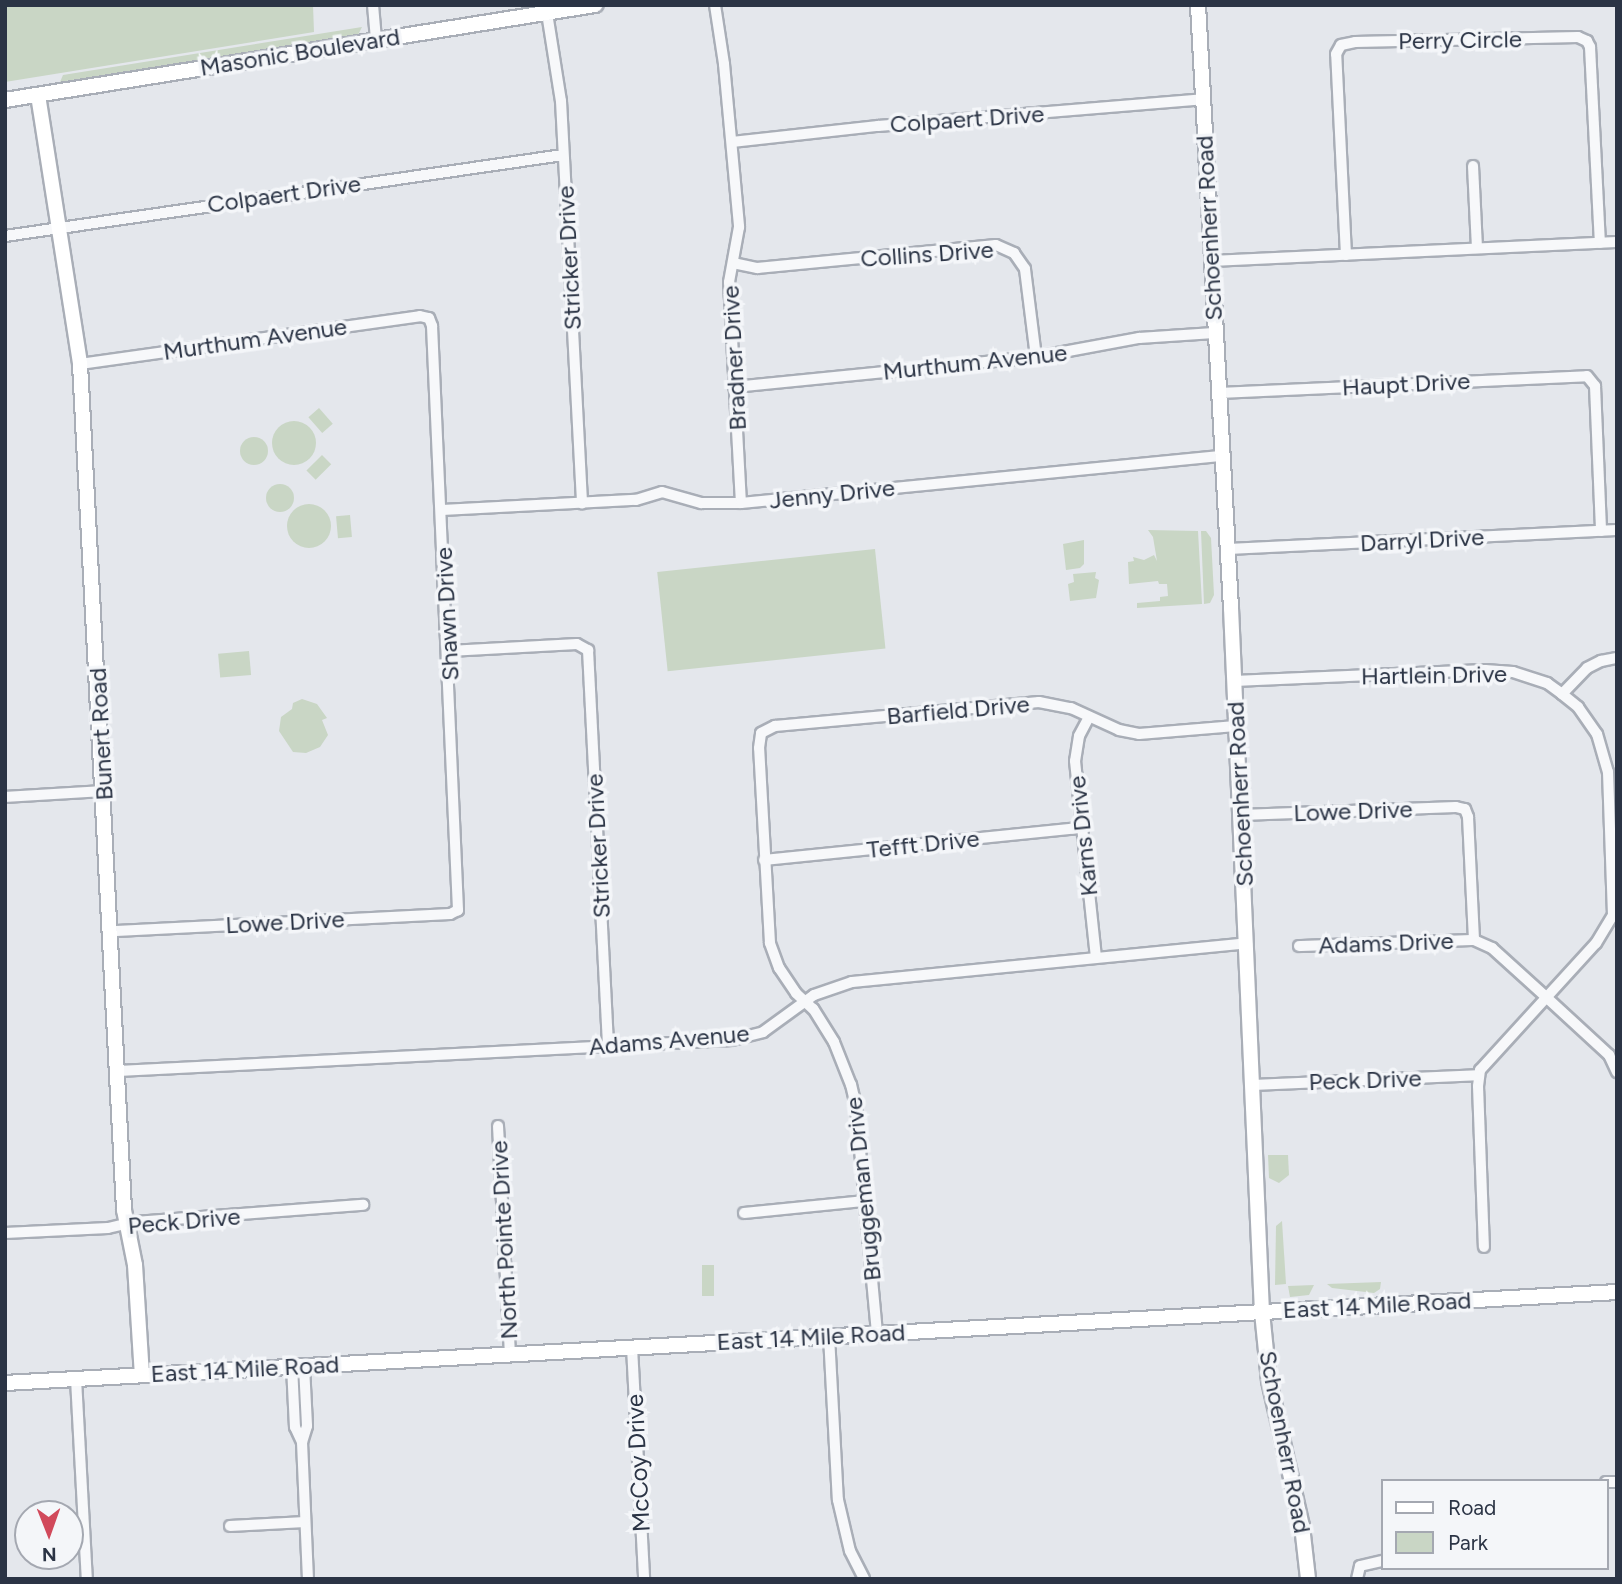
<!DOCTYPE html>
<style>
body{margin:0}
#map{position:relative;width:1622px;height:1584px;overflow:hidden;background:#e4e7ec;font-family:Figtree,sans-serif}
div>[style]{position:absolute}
.green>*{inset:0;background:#c9d6c5;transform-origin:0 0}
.round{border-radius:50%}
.roads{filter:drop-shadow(2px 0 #a9aeb7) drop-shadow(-2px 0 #a9aeb7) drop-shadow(0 2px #a9aeb7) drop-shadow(0 -2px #a9aeb7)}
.street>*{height:10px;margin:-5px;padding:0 5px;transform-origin:5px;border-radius:5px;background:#f7f8fa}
.secondary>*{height:14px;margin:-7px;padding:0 7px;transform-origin:7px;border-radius:7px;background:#fff}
span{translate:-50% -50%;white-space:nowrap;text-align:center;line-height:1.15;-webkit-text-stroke:7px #f4f6f9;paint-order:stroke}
.street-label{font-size:24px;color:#2b3445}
.frame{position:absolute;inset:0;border:7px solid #2b3445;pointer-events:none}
.legend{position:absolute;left:1381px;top:1479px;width:228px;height:91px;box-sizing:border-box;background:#f4f6f9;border:2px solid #a4a8b1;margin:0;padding:9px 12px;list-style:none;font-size:21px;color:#2b3445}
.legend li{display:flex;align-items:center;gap:14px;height:35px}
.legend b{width:35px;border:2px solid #a4a8b1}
.north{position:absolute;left:14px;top:1500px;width:70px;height:70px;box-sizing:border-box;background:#f4f6f9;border:2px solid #a4a8b1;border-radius:50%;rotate:179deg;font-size:19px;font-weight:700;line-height:28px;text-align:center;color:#2b3445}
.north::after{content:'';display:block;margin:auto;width:24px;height:32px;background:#d1495b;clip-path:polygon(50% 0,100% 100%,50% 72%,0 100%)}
</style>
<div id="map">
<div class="green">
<div style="clip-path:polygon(5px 5px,313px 5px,314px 32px,5px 82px)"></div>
<div style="clip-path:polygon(362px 27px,358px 35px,60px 82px,63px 75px)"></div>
<div style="left:319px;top:408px;width:21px;height:14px;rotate:49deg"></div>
<div class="round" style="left:272px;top:421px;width:44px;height:44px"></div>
<div class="round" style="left:240px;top:437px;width:28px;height:28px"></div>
<div style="left:322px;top:455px;width:13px;height:22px;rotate:45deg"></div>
<div class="round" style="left:266px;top:484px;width:28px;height:28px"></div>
<div class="round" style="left:287px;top:504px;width:44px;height:44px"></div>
<div style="left:350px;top:515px;width:22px;height:14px;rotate:85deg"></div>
<div style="clip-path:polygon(1148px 530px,1198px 531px,1202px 604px,1137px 608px,1137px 603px,1160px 601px,1160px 597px,1168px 596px,1167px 584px,1159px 584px,1158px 581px,1129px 584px,1128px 562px,1134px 561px,1133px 557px,1144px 560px,1154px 555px,1157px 561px,1153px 537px)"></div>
<div style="clip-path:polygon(1201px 531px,1206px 531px,1211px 538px,1214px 595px,1210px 603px,1204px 604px)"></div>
<div style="clip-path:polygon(1084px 540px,1084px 564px,1080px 568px,1066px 570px,1063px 544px)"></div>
<div style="left:875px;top:549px;width:100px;height:219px;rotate:84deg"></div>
<div style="clip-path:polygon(1096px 572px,1095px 578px,1099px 580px,1096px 598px,1070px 601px,1068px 584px,1074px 582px,1073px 574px)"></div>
<div style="left:249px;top:651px;width:24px;height:31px;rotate:85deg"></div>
<div style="clip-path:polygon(302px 699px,317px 704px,327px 718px,322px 720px,328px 735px,320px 747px,306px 753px,293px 752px,279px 731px,281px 717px,292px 709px,293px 703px)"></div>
<div style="clip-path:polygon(1268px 1155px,1288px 1155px,1289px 1175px,1279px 1183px,1269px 1178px)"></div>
<div style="clip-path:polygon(1282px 1221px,1286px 1284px,1275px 1285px,1276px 1226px)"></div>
<div style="left:702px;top:1265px;width:12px;height:31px"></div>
<div style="clip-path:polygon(1381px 1282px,1380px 1289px,1374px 1293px,1332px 1288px,1327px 1284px)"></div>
<div style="clip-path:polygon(1314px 1285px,1309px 1295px,1290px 1297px,1288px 1286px)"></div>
</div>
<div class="roads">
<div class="street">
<div style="left:373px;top:5px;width:34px;rotate:85deg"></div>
<div style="left:715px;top:5px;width:60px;rotate:81.3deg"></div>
<div style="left:724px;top:64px;width:164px;rotate:84.7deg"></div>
<div style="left:739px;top:227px;width:56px;rotate:100.3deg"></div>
<div style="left:729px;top:282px;width:221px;rotate:86.9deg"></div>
<div style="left:547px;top:13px;width:89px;rotate:81deg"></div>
<div style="left:561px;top:101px;width:403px;rotate:87deg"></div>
<div style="left:732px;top:142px;width:147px;rotate:-6.3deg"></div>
<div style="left:878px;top:126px;width:326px;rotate:-4.7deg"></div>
<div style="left:1473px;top:166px;width:82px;rotate:87.2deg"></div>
<div style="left:5px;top:236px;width:564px;rotate:-8.26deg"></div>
<div style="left:1346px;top:255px;width:201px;rotate:-92.8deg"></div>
<div style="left:1336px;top:54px;width:10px;rotate:-61deg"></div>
<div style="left:1341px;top:45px;width:14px;rotate:-12deg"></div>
<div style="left:1355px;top:42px;width:223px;rotate:-1.3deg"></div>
<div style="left:1578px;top:37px;width:10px;rotate:24deg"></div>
<div style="left:1587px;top:41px;width:7px;rotate:63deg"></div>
<div style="left:1590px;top:47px;width:196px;rotate:87.1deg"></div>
<div style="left:1211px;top:261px;width:406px;rotate:-2.7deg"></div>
<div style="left:733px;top:263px;width:25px;rotate:12deg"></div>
<div style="left:757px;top:268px;width:240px;rotate:-5.5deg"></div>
<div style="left:996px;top:245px;width:20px;rotate:24deg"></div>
<div style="left:1014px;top:253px;width:19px;rotate:55deg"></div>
<div style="left:1025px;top:269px;width:89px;rotate:82.9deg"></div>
<div style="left:80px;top:364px;width:343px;rotate:-8deg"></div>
<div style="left:420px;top:316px;width:9px;rotate:13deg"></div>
<div style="left:429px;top:318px;width:9px;rotate:69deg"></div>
<div style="left:432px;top:326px;width:585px;rotate:87.45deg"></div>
<div style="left:458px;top:910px;width:9px;rotate:153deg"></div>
<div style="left:450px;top:914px;width:339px;rotate:177.1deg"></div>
<div style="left:734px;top:387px;width:303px;rotate:-5.7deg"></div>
<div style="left:1036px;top:357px;width:105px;rotate:-10.5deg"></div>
<div style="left:1139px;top:338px;width:75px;rotate:-3.8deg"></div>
<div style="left:1219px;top:393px;width:368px;rotate:-2.6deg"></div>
<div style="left:1587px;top:376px;width:13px;rotate:51deg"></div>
<div style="left:1595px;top:386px;width:145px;rotate:87.6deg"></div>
<div style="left:442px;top:510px;width:194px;rotate:-3deg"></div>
<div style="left:636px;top:500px;width:27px;rotate:-17deg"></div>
<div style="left:662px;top:492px;width:41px;rotate:15.8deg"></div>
<div style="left:701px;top:503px;width:40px"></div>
<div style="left:741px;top:503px;width:484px;rotate:-5.6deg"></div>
<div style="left:1228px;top:549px;width:389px;rotate:-2.8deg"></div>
<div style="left:449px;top:651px;width:128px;rotate:-3.1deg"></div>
<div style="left:577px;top:644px;width:13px;rotate:29deg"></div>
<div style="left:588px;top:650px;width:398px;rotate:87.1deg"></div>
<div style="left:1234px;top:681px;width:251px;rotate:-2.5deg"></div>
<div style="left:1485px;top:670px;width:28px;rotate:4deg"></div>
<div style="left:1513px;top:672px;width:36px;rotate:18deg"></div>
<div style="left:1547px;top:683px;width:19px;rotate:36deg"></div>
<div style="left:1562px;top:694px;width:21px;rotate:39deg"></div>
<div style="left:1578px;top:707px;width:33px;rotate:55deg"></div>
<div style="left:1597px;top:734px;width:40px;rotate:74deg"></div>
<div style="left:1608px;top:772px;width:143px;rotate:88deg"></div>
<div style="left:1613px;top:915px;width:33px;rotate:121deg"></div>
<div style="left:1596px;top:943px;width:172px;rotate:132.4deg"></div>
<div style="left:1480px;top:1070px;width:16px;rotate:97deg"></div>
<div style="left:1478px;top:1086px;width:161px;rotate:87.9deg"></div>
<div style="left:1562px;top:694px;width:36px;rotate:-46deg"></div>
<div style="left:1587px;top:668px;width:16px;rotate:-27deg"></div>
<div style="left:1601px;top:661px;width:16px;rotate:-11deg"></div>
<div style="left:1089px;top:717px;width:21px;rotate:118deg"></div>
<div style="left:1079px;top:736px;width:25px;rotate:99deg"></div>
<div style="left:1075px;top:761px;width:197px;rotate:83.9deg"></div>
<div style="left:5px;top:797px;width:98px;rotate:-3.5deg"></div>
<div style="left:1241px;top:815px;width:215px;rotate:-2.1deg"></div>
<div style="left:1456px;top:807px;width:9px;rotate:13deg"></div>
<div style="left:1465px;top:809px;width:9px;rotate:69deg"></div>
<div style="left:1468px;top:817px;width:123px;rotate:87.2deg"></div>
<div style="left:1474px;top:940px;width:20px;rotate:24deg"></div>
<div style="left:1492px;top:948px;width:73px;rotate:42.2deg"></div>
<div style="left:1546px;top:997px;width:86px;rotate:42.6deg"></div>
<div style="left:1609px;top:1055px;width:19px;rotate:65deg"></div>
<div style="left:764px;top:860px;width:319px;rotate:-5.8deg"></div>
<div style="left:1299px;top:946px;width:175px;rotate:-2deg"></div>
<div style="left:118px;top:1071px;width:615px;rotate:-2.89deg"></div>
<div style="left:732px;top:1040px;width:32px;rotate:-14deg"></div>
<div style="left:763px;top:1032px;width:63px;rotate:-36deg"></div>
<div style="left:814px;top:995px;width:40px;rotate:-18.9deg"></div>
<div style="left:852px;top:982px;width:397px;rotate:-5.6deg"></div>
<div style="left:1252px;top:1085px;width:226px;rotate:-2.5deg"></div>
<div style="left:498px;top:1126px;width:228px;rotate:87deg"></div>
<div style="left:744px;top:1213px;width:122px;rotate:-5.7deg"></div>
<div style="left:5px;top:1233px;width:103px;rotate:-2.8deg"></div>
<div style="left:108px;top:1228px;width:28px;rotate:-13deg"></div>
<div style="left:135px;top:1222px;width:229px;rotate:-4.3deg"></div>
<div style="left:877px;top:1333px;width:228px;rotate:-95.3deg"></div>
<div style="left:856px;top:1106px;width:22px;rotate:-103deg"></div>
<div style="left:851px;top:1085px;width:46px;rotate:-111.6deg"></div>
<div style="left:834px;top:1042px;width:39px;rotate:-122deg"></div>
<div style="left:813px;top:1009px;width:23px;rotate:-137deg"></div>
<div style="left:796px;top:993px;width:30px;rotate:-124deg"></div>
<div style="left:779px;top:968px;width:27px;rotate:-110deg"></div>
<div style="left:770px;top:943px;width:195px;rotate:-93.2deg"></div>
<div style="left:759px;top:748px;width:15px;rotate:-82deg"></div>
<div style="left:761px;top:733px;width:16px;rotate:-27deg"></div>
<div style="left:775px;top:726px;width:265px;rotate:-5.2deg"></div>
<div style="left:1039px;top:702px;width:33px;rotate:11deg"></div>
<div style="left:1071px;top:708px;width:53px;rotate:24.6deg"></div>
<div style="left:1119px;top:730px;width:20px;rotate:11deg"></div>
<div style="left:1139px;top:734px;width:97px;rotate:-4.7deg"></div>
<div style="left:829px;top:1336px;width:164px;rotate:86.9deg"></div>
<div style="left:838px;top:1500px;width:52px;rotate:76.8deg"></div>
<div style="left:850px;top:1551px;width:31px;rotate:63deg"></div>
<div style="left:632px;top:1347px;width:232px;rotate:87deg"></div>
<div style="left:292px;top:1366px;width:61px;rotate:87.2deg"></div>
<div style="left:295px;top:1427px;width:17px;rotate:65deg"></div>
<div style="left:304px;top:1366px;width:60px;rotate:87.1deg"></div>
<div style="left:307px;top:1426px;width:17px;rotate:107deg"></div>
<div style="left:302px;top:1442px;width:137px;rotate:87.5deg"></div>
<div style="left:76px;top:1379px;width:200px;rotate:86.9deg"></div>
<div style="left:1606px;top:1482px;width:11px"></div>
<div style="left:230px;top:1526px;width:75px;rotate:-3.1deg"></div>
<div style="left:1357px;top:1579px;width:13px;rotate:-77deg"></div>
<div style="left:1360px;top:1566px;width:23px;rotate:-13deg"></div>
</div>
<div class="secondary">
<div style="left:1198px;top:5px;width:604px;rotate:86.87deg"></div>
<div style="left:1231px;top:608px;width:705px;rotate:87.48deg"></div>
<div style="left:1262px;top:1312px;width:69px;rotate:84.2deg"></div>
<div style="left:1269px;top:1381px;width:149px;rotate:77.2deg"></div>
<div style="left:1302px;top:1526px;width:53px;rotate:83.5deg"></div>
<div style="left:38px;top:95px;width:272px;rotate:81.1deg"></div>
<div style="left:80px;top:364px;width:847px;rotate:87.02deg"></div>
<div style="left:124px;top:1210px;width:56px;rotate:78.7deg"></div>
<div style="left:135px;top:1265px;width:110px;rotate:86.4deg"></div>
<div style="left:5px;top:100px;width:598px;rotate:-9.15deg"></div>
<div style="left:5px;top:1383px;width:1615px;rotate:-3.23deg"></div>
</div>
</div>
<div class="street-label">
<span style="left:1460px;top:40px;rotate:-1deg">Perry Circle</span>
<span style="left:300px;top:52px;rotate:-9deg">Masonic Boulevard</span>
<span style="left:967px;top:119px;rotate:-4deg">Colpaert Drive</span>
<span style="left:284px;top:194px;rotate:-8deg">Colpaert Drive</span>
<span style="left:1209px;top:228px;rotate:-93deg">Schoenherr Road</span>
<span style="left:927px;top:254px;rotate:-4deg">Collins Drive</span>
<span style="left:569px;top:258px;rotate:-93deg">Stricker Drive</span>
<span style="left:255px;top:339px;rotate:-8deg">Murthum Avenue</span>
<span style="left:734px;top:358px;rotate:-93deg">Bradner Drive</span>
<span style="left:975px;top:362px;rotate:-6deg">Murthum Avenue</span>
<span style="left:1406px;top:384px;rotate:-3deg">Haupt Drive</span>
<span style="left:832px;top:494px;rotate:-6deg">Jenny Drive</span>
<span style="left:1422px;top:540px;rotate:-3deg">Darryl Drive</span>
<span style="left:447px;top:614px;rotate:-93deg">Shawn Drive</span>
<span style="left:1434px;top:675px;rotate:-1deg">Hartlein Drive</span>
<span style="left:958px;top:710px;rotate:-5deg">Barfield Drive</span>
<span style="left:101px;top:734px;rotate:-93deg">Bunert Road</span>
<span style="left:1240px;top:794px;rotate:-93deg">Schoenherr Road</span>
<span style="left:1353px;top:811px;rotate:-2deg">Lowe Drive</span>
<span style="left:1083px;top:836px;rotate:-96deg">Karns Drive</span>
<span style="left:923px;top:844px;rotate:-6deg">Tefft Drive</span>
<span style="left:598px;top:846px;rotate:-93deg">Stricker Drive</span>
<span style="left:285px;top:922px;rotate:-3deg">Lowe Drive</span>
<span style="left:1386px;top:943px;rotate:-2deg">Adams Drive</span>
<span style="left:669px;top:1040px;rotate:-5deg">Adams Avenue</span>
<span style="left:1365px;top:1080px;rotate:-2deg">Peck Drive</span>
<span style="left:863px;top:1189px;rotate:-96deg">Bruggeman Drive</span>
<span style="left:184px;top:1221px;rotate:-5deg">Peck Drive</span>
<span style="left:504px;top:1240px;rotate:-93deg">North Pointe Drive</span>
<span style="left:1377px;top:1305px;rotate:-3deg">East 14 Mile Road</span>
<span style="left:811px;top:1337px;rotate:-3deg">East 14 Mile Road</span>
<span style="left:245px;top:1369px;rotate:-3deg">East 14 Mile Road</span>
<span style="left:1285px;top:1442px;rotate:79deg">Schoenherr Road</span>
<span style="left:638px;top:1463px;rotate:-93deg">McCoy Drive</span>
</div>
<div class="frame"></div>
<ul class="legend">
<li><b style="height:9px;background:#fff"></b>Road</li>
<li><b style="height:19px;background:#c9d6c5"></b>Park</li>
</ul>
<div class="north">N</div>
</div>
